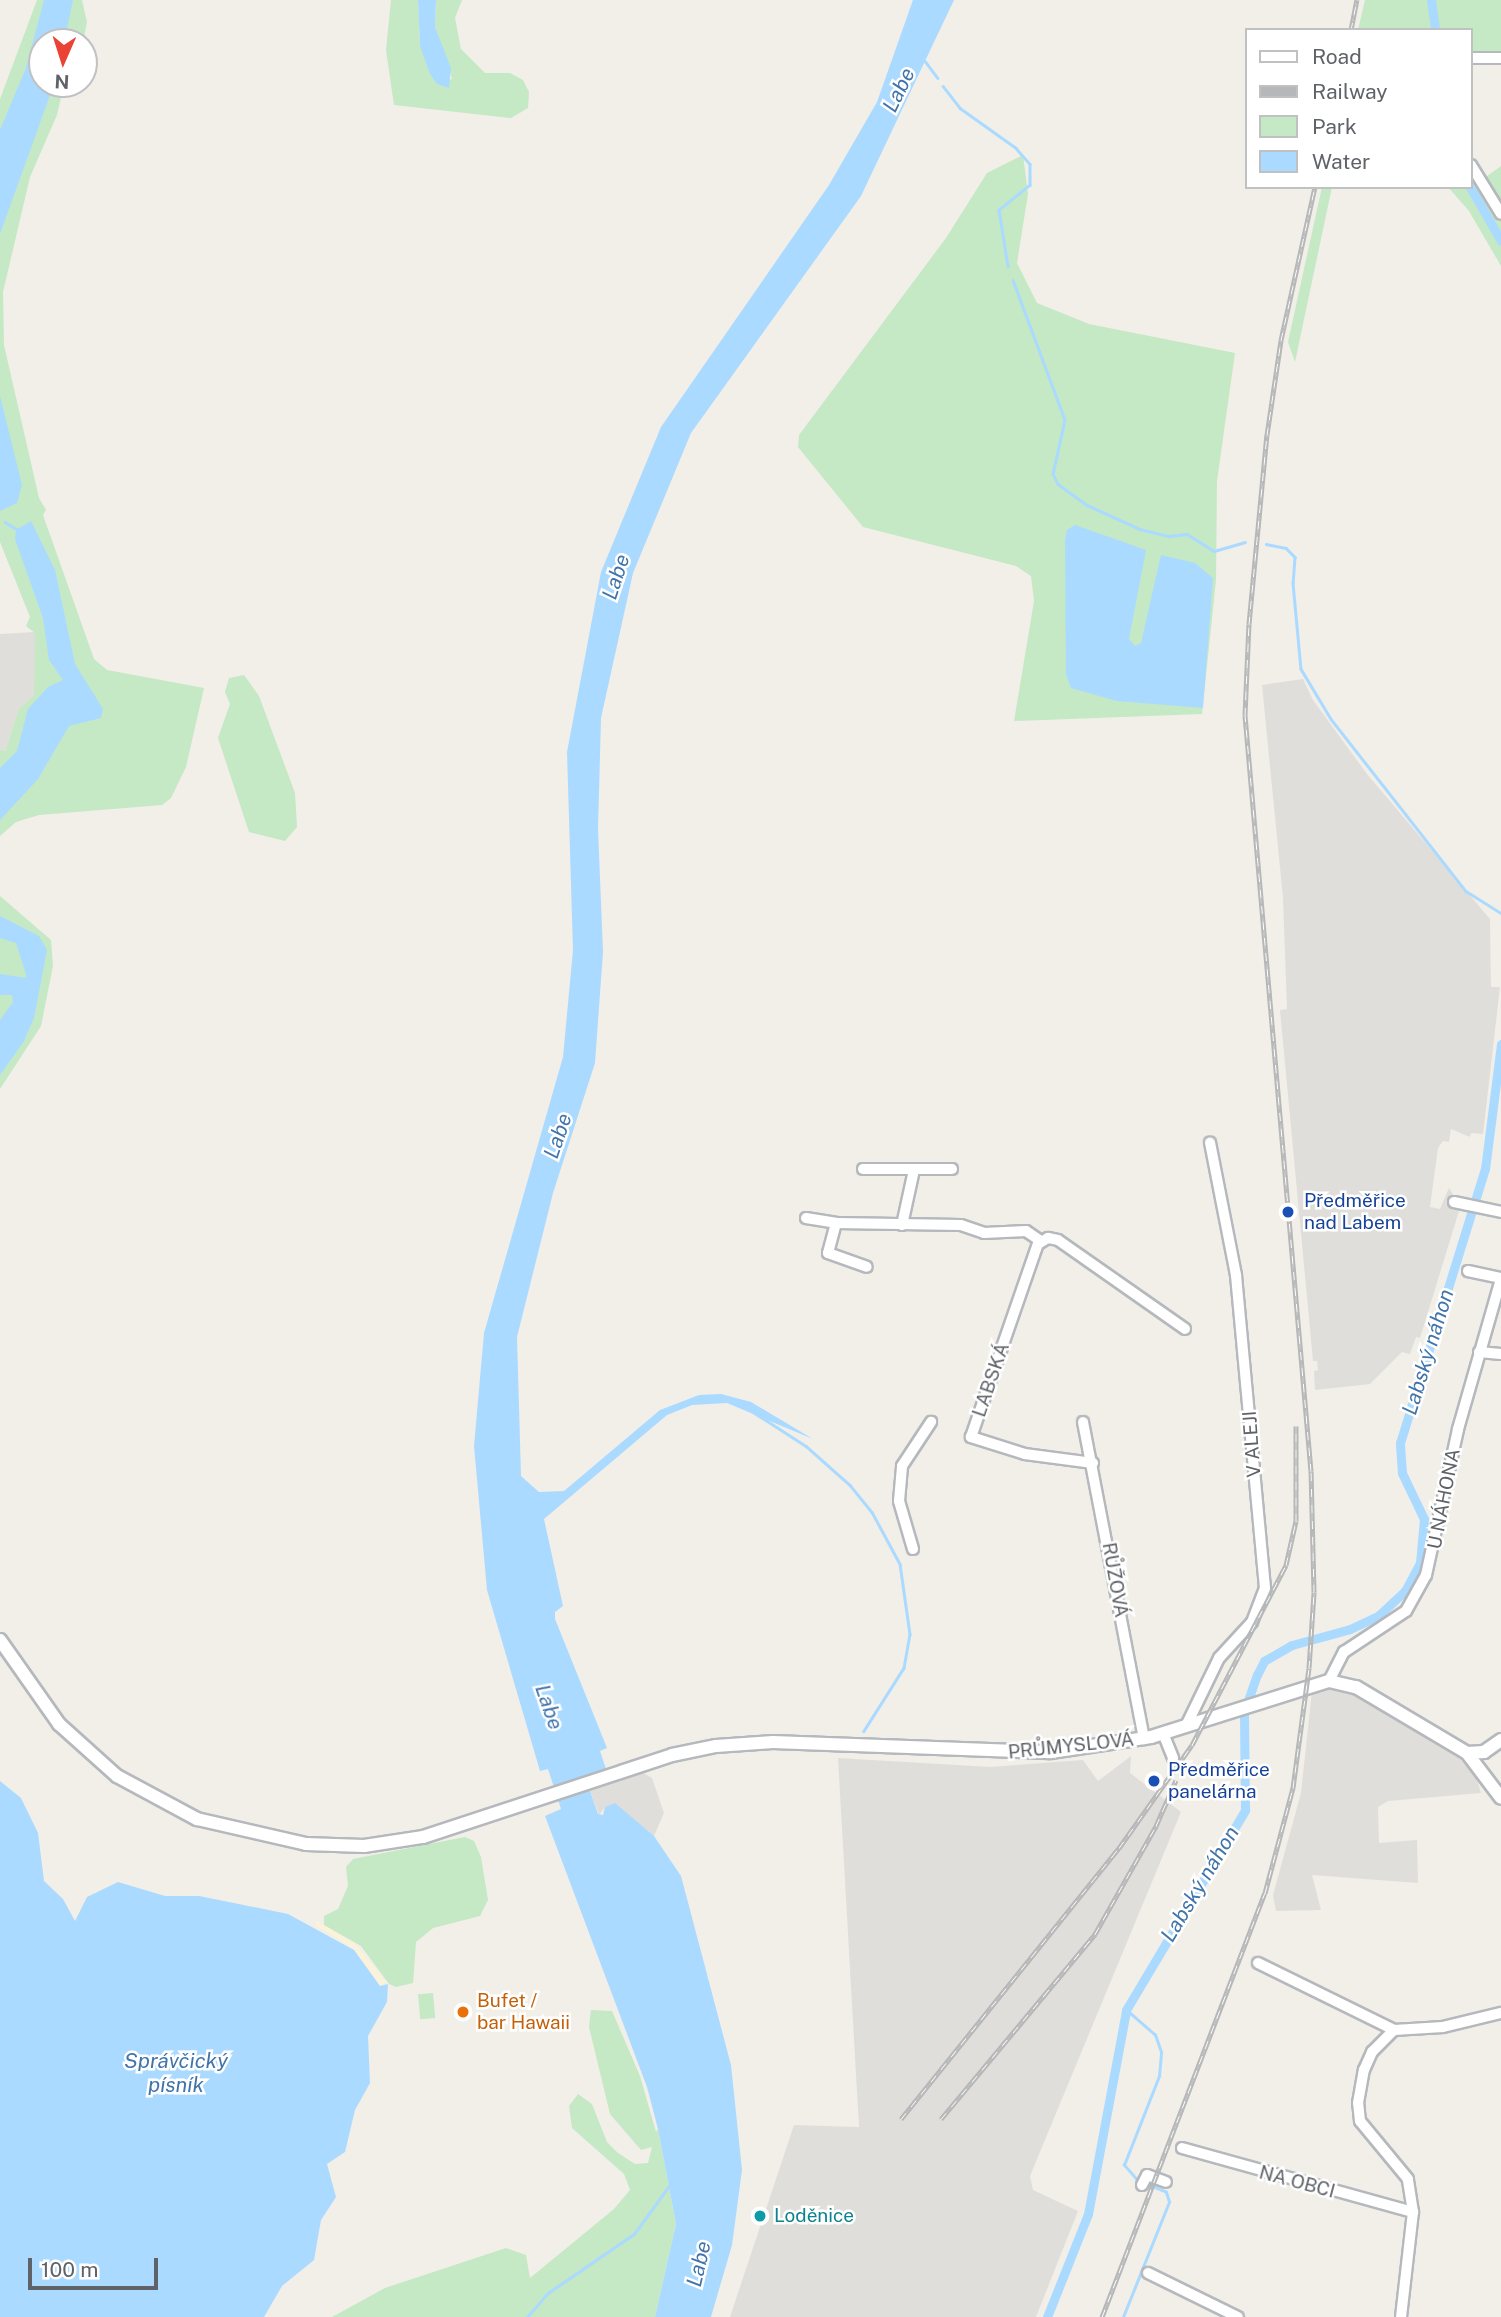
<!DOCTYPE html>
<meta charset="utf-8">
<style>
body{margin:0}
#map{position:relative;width:1501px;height:2317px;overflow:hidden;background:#f1efe8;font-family:"Public Sans",sans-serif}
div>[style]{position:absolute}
.industrial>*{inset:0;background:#e0deda}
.green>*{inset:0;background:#c5e8c5;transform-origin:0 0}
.sand>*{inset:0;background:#fbf3d9}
.water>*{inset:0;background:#aadaff}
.stream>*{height:2.5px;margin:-1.25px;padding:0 1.25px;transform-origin:1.25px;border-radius:1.25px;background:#aadaff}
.canal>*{height:9px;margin:-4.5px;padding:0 4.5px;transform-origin:4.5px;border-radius:4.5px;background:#aadaff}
.roads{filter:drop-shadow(2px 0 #b5b8bc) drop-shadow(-2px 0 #b5b8bc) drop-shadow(0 2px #b5b8bc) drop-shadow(0 -2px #b5b8bc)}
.minor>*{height:10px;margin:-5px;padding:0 5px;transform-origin:5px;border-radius:5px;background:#fff}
.tertiary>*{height:12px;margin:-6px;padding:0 6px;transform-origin:6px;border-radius:6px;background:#fff}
.rail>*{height:5px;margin-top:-2.5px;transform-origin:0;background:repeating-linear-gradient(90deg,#fff 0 8px,#b6b7b8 0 16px);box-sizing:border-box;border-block:2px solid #b6b7b8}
.dots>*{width:19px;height:19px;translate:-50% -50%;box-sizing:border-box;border:4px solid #fff;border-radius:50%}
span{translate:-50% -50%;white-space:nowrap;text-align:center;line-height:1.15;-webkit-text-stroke:5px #fff;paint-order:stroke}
.transit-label{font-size:19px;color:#164399}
.left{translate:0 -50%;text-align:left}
.street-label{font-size:19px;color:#5f6368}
.food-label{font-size:19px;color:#c56008}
.culture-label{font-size:19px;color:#0d838f}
.water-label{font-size:21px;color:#4174aa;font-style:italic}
.legend{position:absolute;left:1245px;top:28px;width:228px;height:161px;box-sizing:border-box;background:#fff;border:2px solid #bfc1c3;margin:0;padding:9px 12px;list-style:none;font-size:21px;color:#5f6368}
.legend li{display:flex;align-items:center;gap:14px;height:35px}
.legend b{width:35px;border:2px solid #bfc1c3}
.north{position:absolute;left:28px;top:28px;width:70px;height:70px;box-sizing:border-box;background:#fff;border:2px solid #bfc1c3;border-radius:50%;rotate:183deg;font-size:19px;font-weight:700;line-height:28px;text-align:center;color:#5f6368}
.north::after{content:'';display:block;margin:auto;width:24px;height:32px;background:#ea4335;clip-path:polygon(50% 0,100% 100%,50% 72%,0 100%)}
.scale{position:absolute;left:28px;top:2258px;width:130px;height:32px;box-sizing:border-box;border:4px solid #5f6368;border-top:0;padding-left:9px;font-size:21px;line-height:24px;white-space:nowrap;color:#5f6368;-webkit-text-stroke:5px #fff;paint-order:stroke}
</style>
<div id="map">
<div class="industrial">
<div style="clip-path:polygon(35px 632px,35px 696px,19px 708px,5px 751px,0 750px,0 634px)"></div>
<div style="clip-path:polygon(1303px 679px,1313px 700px,1367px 774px,1490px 919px,1491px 987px,1500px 987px,1483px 1134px,1471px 1133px,1470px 1137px,1451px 1129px,1449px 1142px,1443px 1141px,1438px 1148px,1430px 1207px,1440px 1209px,1449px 1188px,1454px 1196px,1463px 1198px,1420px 1338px,1416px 1337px,1410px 1354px,1402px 1352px,1370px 1384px,1315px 1390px,1314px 1371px,1318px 1370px,1317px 1361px,1313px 1361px,1280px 1010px,1287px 1009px,1283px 898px,1262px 685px)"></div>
<div style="clip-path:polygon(1329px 1687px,1349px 1691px,1458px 1757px,1476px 1777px,1481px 1793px,1388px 1801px,1378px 1807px,1379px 1843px,1417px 1840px,1418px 1883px,1312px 1875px,1321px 1910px,1276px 1911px,1273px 1895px,1301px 1793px,1312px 1691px)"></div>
<div style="clip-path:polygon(1131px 1756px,1130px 1773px,1181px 1812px,1030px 2176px,1033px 2190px,1078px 2211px,1036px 2317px,730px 2317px,794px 2125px,859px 2127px,838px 1758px,990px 1767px,1083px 1760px,1098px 1781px)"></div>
<div style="clip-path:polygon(640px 1771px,652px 1778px,664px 1813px,654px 1836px,618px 1807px,605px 1807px,599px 1815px,589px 1788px)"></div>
</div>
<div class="green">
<div style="clip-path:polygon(37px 0,82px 0,87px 22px,83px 42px,42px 42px,42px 84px,64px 84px,57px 115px,30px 177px,3px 292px,4px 345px,39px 498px,46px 510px,43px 515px,94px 659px,107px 670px,204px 688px,186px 767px,171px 798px,162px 805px,39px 815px,16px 822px,0 836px,0 750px,5px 751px,19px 708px,34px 696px,35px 633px,26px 626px,30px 617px,0 542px,0 99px)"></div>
<div style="clip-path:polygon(391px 0,418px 0,420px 46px,437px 84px,452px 79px,435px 27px,436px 0,462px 0,455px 18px,461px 49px,485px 73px,510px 73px,523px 80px,529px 92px,528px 108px,511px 118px,394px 105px,386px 50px)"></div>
<div style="clip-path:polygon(1365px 0,1501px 0,1501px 54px,1471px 53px,1471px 30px,1358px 30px)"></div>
<div style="clip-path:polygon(1023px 155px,1028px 194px,1017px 263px,1037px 303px,1089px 324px,1235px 353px,1217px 481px,1216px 580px,1202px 714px,1014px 721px,1034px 601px,1031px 576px,1016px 566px,863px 527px,798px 447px,799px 435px,946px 238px,987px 173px)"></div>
<div style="clip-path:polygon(1501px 166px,1501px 266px,1469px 211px,1448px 187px,1471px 187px,1471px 169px,1479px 182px)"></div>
<div style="clip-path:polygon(1322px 187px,1332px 187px,1295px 362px,1288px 342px)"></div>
<div style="clip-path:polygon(244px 675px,259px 696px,295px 793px,297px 827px,285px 841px,249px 832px,218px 738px,230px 704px,225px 692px,229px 678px)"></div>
<div style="clip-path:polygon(0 896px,51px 940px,53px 966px,41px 1026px,0 1089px)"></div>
<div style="clip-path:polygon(465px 1837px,474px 1841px,481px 1857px,488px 1900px,480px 1916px,433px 1928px,416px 1942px,413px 1983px,396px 1987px,389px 1984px,361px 1946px,324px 1925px,324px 1916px,338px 1909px,348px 1886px,346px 1867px,353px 1859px)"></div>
<div style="left:433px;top:1993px;width:25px;height:15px;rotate:85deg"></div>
<div style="clip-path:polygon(591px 2010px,612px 2011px,640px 2076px,656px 2132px,658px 2129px,676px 2224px,655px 2317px,332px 2317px,385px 2288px,506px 2248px,526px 2255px,530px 2278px,614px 2209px,630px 2190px,624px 2174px,572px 2128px,569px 2106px,578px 2094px,592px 2104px,607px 2142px,618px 2153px,635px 2164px,648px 2163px,652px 2147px,641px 2150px,610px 2114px,589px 2027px)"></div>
</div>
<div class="sand">
<div style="clip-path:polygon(317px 1921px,355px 1944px,386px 1982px,380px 1986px,354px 1949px,314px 1924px)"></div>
</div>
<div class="water">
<div style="clip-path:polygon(44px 0,73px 0,64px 42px,42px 42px,42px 84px,54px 84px,0 234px,0 130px,26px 68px)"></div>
<div style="clip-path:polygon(418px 0,436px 0,435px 27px,451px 68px,449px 88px,437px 84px,430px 74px,420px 46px)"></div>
<div style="clip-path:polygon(913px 0,954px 0,861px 196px,691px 433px,633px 573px,601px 718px,598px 829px,603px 952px,595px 1063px,553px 1193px,517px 1337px,521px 1476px,539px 1492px,564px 1491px,660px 1410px,699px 1395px,721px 1394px,751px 1402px,813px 1439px,727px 1403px,692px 1405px,667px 1415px,544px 1519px,563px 1606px,555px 1612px,555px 1619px,607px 1748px,600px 1751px,610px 1781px,589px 1788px,598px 1814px,603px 1815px,605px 1807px,615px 1803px,654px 1836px,681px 1876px,731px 2065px,742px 2170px,732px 2245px,711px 2317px,655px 2317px,676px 2224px,658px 2129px,647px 2087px,545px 1816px,561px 1809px,548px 1769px,540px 1771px,487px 1590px,474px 1446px,484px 1333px,563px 1057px,573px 950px,567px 752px,601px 572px,661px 427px,829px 185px,877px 102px)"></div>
<div style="clip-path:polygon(0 396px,22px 485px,17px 503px,0 511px)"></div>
<div style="clip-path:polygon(31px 521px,55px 570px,75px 664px,103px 709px,101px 718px,69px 726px,38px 779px,0 820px,0 768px,17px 751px,28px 709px,48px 687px,63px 680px,49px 660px,43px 618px,15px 539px,16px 530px)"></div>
<div style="clip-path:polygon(1075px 525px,1146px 550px,1129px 639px,1135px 646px,1141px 643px,1161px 555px,1195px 563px,1213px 578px,1203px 708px,1117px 701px,1071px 688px,1066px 674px,1065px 540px,1067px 530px)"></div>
<div style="clip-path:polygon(0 916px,39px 936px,47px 950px,34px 1018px,24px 1041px,0 1075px,0 1020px,13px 1002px,12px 995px,0 995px,0 974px,26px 978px,26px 974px,16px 943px,0 938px)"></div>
<div style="clip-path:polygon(0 1781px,21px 1798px,38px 1833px,44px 1881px,63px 1899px,75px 1921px,87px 1897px,118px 1882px,165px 1896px,199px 1896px,288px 1914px,354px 1950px,380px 1986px,388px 1984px,387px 2002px,368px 2036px,370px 2083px,355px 2110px,345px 2152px,327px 2164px,336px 2197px,321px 2220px,314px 2260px,282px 2286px,264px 2317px,0 2317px)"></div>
</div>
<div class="stream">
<div style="left:925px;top:61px;width:21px;rotate:53deg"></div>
<div style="left:943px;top:86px;width:28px;rotate:52deg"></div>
<div style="left:960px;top:108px;width:69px;rotate:35.5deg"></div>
<div style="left:1016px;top:148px;width:21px;rotate:49deg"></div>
<div style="left:1030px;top:164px;width:21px;rotate:90deg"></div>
<div style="left:1030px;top:185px;width:40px;rotate:141deg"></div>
<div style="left:999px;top:210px;width:57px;rotate:80.9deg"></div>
<div style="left:1013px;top:280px;width:149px;rotate:69.6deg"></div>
<div style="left:1065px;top:420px;width:55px;rotate:102.5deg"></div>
<div style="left:1053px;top:474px;width:11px;rotate:63deg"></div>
<div style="left:1058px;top:484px;width:36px;rotate:36deg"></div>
<div style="left:1087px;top:505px;width:58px;rotate:24.4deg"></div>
<div style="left:1140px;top:529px;width:30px;rotate:14deg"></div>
<div style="left:1169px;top:536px;width:18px;rotate:-6deg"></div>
<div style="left:1187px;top:534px;width:32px;rotate:32deg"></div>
<div style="left:1214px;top:551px;width:32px;rotate:-16deg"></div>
<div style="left:5px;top:522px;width:17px;rotate:31deg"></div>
<div style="left:1266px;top:544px;width:20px;rotate:11deg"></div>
<div style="left:1286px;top:548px;width:13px;rotate:45deg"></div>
<div style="left:1295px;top:557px;width:26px;rotate:94deg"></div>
<div style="left:1293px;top:583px;width:86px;rotate:84.7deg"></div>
<div style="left:1301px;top:669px;width:58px;rotate:59deg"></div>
<div style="left:1331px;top:719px;width:219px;rotate:51.9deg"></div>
<div style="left:1466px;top:891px;width:41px;rotate:32.2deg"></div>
<div style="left:750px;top:1410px;width:67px;rotate:32.7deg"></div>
<div style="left:806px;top:1446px;width:59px;rotate:41.6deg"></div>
<div style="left:850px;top:1485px;width:35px;rotate:51deg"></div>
<div style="left:872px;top:1512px;width:59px;rotate:61.7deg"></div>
<div style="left:900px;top:1564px;width:71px;rotate:81.9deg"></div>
<div style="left:910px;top:1634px;width:35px;rotate:100deg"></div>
<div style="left:904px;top:1668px;width:75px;rotate:122.4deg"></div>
<div style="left:527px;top:2317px;width:32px;rotate:-49deg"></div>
<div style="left:548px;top:2293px;width:104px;rotate:-34.5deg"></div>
<div style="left:634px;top:2234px;width:63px;rotate:-54deg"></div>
<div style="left:1123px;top:2317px;width:124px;rotate:-68.2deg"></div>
<div style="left:1169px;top:2202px;width:10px;rotate:-107deg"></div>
<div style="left:1166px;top:2192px;width:31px;rotate:-158deg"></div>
<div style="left:1137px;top:2180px;width:20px;rotate:-131deg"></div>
<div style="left:1124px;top:2165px;width:96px;rotate:-68.5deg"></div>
<div style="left:1159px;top:2076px;width:24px;rotate:-85deg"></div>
<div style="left:1161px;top:2052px;width:18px;rotate:-109deg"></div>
<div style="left:1155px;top:2035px;width:38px;rotate:-139deg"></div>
</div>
<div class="canal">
<div style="left:1431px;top:0;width:30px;rotate:82deg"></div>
<div style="left:1470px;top:187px;width:62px;rotate:60.1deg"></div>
<div style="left:1047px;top:2317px;width:111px;rotate:-68.3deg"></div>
<div style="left:1088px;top:2214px;width:208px;rotate:-79.4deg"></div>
<div style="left:1126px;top:2010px;width:233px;rotate:-59.2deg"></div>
<div style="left:1245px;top:1810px;width:98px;rotate:-90.6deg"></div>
<div style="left:1244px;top:1712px;width:39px;rotate:-71deg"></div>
<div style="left:1257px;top:1675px;width:16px;rotate:-63deg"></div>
<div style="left:1264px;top:1661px;width:32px;rotate:-30deg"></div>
<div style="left:1292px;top:1645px;width:60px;rotate:-15.4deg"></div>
<div style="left:1350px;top:1629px;width:31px;rotate:-25deg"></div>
<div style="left:1378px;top:1616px;width:37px;rotate:-43deg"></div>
<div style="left:1405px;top:1591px;width:32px;rotate:-62deg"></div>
<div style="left:1420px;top:1563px;width:44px;rotate:-84.8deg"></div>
<div style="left:1424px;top:1519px;width:51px;rotate:-115.6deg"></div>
<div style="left:1402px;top:1473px;width:30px;rotate:-94deg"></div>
<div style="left:1400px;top:1443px;width:287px;rotate:-72.8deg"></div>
<div style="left:1485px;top:1169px;width:126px;rotate:-82.7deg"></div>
</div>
<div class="roads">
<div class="minor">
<div style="left:1471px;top:58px;width:30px"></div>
<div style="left:1471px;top:165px;width:57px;rotate:58.5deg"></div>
<div style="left:863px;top:1169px;width:89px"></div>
<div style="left:1454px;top:1202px;width:48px;rotate:12deg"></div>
<div style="left:806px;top:1218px;width:30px;rotate:9deg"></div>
<div style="left:836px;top:1223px;width:125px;rotate:0.9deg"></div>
<div style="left:961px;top:1225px;width:24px;rotate:19deg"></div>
<div style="left:984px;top:1233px;width:42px;rotate:-2.7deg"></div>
<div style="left:1026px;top:1231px;width:18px;rotate:34deg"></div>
<div style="left:836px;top:1223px;width:31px;rotate:105deg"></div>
<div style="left:828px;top:1253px;width:41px;rotate:19.7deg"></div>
<div style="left:902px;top:1225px;width:56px;rotate:-77.7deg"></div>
<div style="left:1468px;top:1271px;width:34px;rotate:12deg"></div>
<div style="left:1479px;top:1352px;width:22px;rotate:5deg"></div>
<div style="left:1083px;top:1422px;width:323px;rotate:79.1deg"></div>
<div style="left:1093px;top:1463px;width:69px;rotate:-172.5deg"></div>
<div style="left:1025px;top:1454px;width:57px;rotate:-162.5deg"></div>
<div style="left:971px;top:1437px;width:204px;rotate:-70.9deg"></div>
<div style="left:1038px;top:1244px;width:12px;rotate:-31deg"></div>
<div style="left:1048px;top:1238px;width:10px;rotate:11deg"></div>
<div style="left:1058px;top:1240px;width:155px;rotate:35deg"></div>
<div style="left:913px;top:1549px;width:50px;rotate:-106.3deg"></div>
<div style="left:899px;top:1501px;width:35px;rotate:-85deg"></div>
<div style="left:902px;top:1466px;width:53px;rotate:-56.6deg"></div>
<div style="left:1329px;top:1681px;width:33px;rotate:-63deg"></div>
<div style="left:1344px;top:1652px;width:74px;rotate:-33.5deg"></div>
<div style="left:1406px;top:1611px;width:41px;rotate:-60.9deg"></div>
<div style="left:1426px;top:1575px;width:149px;rotate:-77.6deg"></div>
<div style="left:1458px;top:1429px;width:156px;rotate:-74deg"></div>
<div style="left:1186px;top:1726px;width:76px;rotate:-64.1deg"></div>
<div style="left:1219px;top:1658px;width:49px;rotate:-47.5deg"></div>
<div style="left:1252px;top:1622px;width:36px;rotate:-69deg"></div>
<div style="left:1265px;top:1588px;width:314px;rotate:-95.3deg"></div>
<div style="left:1236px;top:1275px;width:135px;rotate:-101.1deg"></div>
<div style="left:1163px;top:1733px;width:27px;rotate:68deg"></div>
<div style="left:1258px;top:1963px;width:152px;rotate:26.2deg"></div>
<div style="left:1182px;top:2148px;width:240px;rotate:15.5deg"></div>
<div style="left:1142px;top:2185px;width:11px;rotate:-63deg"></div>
<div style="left:1147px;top:2175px;width:20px;rotate:20deg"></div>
<div style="left:1148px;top:2273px;width:100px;rotate:26.1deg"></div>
<div style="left:1401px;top:2317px;width:106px;rotate:-83.5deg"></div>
<div style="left:1413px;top:2212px;width:33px;rotate:-99deg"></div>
<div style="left:1408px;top:2179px;width:75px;rotate:-129.6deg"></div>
<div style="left:1360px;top:2121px;width:18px;rotate:-96deg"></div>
<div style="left:1358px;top:2103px;width:34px;rotate:-80deg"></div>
<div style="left:1364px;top:2070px;width:20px;rotate:-66deg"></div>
<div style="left:1372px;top:2052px;width:31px;rotate:-45deg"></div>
<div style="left:1394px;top:2030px;width:49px;rotate:-3.5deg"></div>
<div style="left:1443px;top:2027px;width:60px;rotate:-13.6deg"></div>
</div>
<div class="tertiary">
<div style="left:0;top:1640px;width:103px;rotate:54.9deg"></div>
<div style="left:59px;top:1724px;width:78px;rotate:41.9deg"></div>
<div style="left:117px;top:1776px;width:91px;rotate:28.3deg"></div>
<div style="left:197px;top:1819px;width:112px;rotate:12.9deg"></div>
<div style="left:306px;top:1844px;width:58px;rotate:2deg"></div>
<div style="left:364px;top:1846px;width:60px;rotate:-8.7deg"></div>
<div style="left:423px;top:1837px;width:262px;rotate:-18.2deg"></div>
<div style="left:672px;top:1755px;width:45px;rotate:-11.6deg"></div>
<div style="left:716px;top:1746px;width:57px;rotate:-4deg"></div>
<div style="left:773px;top:1742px;width:278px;rotate:2.1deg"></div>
<div style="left:1051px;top:1752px;width:101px;rotate:-8.5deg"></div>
<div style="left:1151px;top:1737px;width:187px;rotate:-17.5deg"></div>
<div style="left:1329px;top:1681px;width:28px;rotate:13deg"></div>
<div style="left:1356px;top:1687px;width:129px;rotate:30.7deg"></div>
<div style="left:1467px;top:1753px;width:56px;rotate:52.9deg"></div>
<div style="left:1467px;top:1753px;width:17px;rotate:-3deg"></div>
<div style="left:1484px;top:1752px;width:21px;rotate:-35deg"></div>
</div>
</div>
<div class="rail">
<div style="left:1351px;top:30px;width:31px;rotate:-79deg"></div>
<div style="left:901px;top:2119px;width:348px;rotate:-51.2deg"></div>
<div style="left:1119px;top:1848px;width:126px;rotate:-54.7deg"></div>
<div style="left:1192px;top:1745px;width:203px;rotate:-62.4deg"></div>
<div style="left:1286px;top:1565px;width:45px;rotate:-77.2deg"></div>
<div style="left:1296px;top:1521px;width:95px;rotate:-90deg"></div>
<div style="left:941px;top:2119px;width:241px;rotate:-50.2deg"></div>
<div style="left:1095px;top:1934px;width:124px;rotate:-60.5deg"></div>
<div style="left:1156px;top:1826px;width:50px;rotate:-66.5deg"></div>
<div style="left:1102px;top:2317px;width:454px;rotate:-69deg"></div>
<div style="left:1265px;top:1893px;width:109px;rotate:-75.1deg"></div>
<div style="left:1293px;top:1788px;width:121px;rotate:-82.4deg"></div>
<div style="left:1309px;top:1668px;width:76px;rotate:-86.2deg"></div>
<div style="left:1314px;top:1592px;width:121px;rotate:-91.4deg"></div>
<div style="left:1311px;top:1471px;width:759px;rotate:-94.99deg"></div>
<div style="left:1245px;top:715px;width:91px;rotate:-87.5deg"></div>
<div style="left:1249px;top:624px;width:190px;rotate:-84.6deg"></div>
<div style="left:1267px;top:435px;width:96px;rotate:-81.6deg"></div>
<div style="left:1281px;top:340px;width:157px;rotate:-77.5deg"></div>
</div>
<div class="dots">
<div style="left:1288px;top:1212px;background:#1a4fb4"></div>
<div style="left:1154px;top:1781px;background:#1a4fb4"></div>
<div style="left:463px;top:2012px;background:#e8710a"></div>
<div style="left:760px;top:2216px;background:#0f9aa8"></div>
</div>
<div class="transit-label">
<span class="left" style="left:1304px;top:1212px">Předměřice<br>nad Labem</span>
<span class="left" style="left:1168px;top:1781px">Předměřice<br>panelárna</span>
</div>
<div class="street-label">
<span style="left:991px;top:1380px;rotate:-71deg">LABSKÁ</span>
<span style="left:1252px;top:1444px;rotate:-94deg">V ALEJI</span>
<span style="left:1444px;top:1499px;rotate:-79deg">U NÁHONA</span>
<span style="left:1115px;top:1580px;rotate:80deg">RŮŽOVÁ</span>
<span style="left:1071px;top:1746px;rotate:-6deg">PRŮMYSLOVÁ</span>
<span style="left:1297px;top:2182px;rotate:15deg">NA OBCI</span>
</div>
<div class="food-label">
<span class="left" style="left:477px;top:2012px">Bufet /<br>bar Hawaii</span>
</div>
<div class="culture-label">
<span class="left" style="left:774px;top:2216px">Loděnice</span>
</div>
<div class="water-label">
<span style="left:899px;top:90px;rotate:-64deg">Labe</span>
<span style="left:616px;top:577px;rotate:-72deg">Labe</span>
<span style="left:558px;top:1136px;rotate:-71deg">Labe</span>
<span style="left:1428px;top:1352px;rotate:-73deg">Labský náhon</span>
<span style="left:549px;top:1707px;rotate:71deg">Labe</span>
<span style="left:1200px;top:1884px;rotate:-59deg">Labský náhon</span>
<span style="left:176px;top:2073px">Správčický<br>písník</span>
<span style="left:699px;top:2264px;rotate:-77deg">Labe</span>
</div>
<ul class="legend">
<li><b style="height:9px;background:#fff"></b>Road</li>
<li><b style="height:9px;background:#b6b7b8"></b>Railway</li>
<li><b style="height:19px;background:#c5e8c5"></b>Park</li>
<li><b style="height:19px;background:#aadaff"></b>Water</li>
</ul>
<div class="north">N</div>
<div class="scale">100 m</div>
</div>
